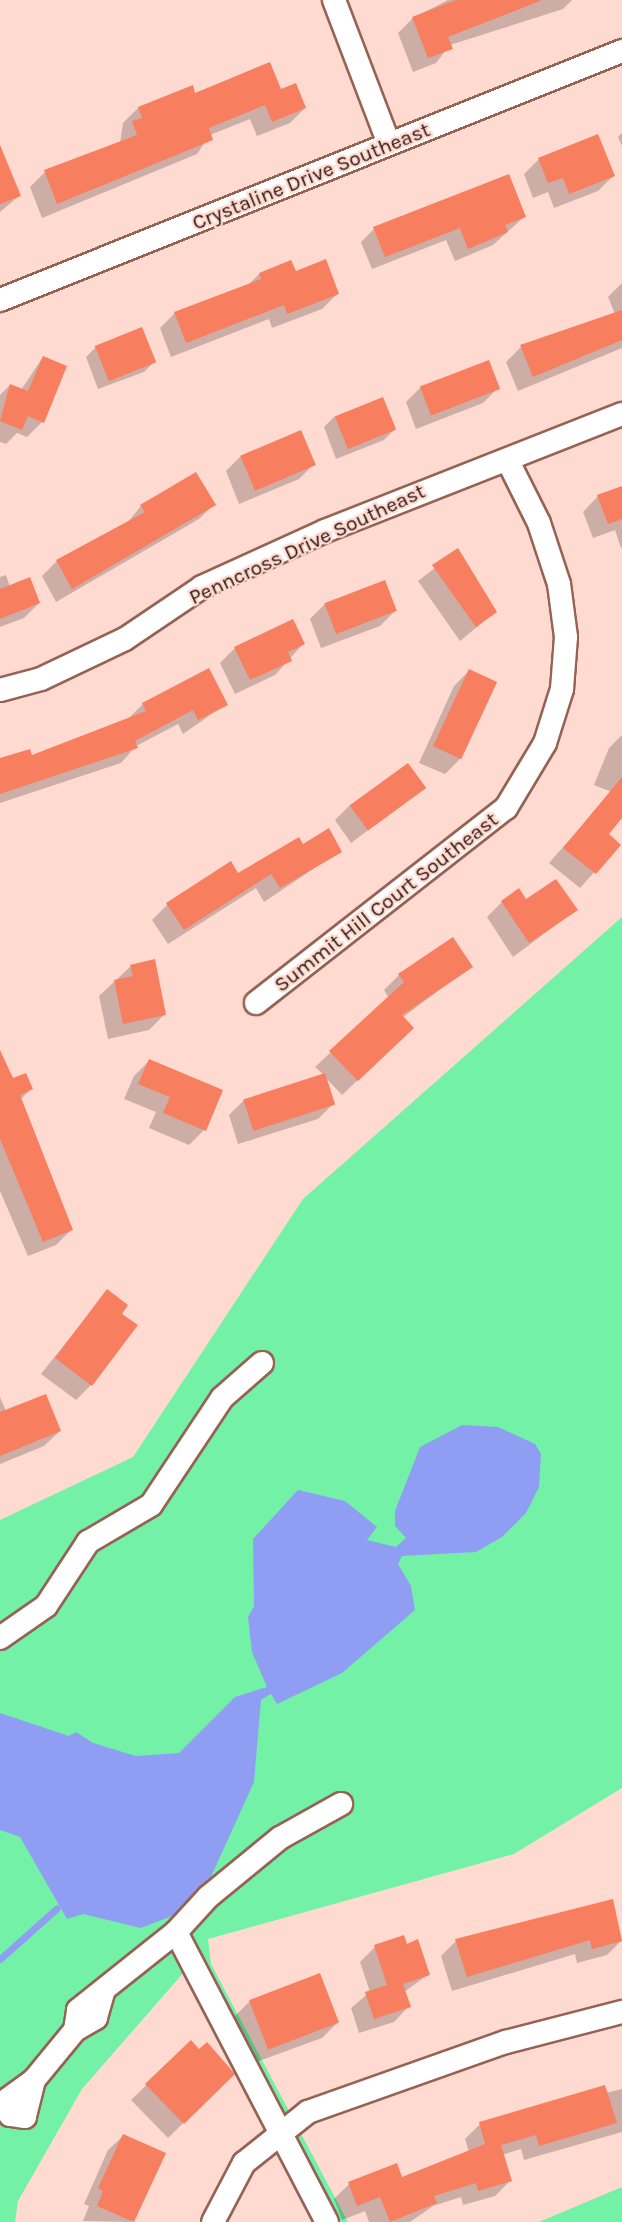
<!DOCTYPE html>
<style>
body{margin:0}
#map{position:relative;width:622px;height:2222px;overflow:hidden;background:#ffdad0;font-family:Karla,sans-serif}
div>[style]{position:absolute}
.green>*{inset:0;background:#73f2a7}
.water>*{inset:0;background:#8f9ef3}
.shadow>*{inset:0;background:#0003}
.stream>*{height:7px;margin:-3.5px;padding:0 3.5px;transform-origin:3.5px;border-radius:3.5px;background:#8f9ef3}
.building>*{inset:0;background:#f77e5e;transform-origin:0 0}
.roads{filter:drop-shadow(2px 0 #966254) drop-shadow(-2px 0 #966254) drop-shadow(0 2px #966254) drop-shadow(0 -2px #966254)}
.minor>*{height:22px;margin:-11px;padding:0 11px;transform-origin:11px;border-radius:11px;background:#fff}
span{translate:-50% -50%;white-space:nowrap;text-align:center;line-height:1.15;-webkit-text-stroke:4.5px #ffdad0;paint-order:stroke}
.street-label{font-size:21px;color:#2c1712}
</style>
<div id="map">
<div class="green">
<div style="clip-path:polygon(622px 917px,622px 1788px,514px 1854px,208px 1939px,211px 1964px,348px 2222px,324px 2222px,185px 1971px,82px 2089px,18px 2201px,15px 2222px,0 2222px,0 1520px,133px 1457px,303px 1199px)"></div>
<div style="clip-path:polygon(622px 2187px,622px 2222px,539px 2222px)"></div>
</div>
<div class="water">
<div style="clip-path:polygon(462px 1425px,498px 1427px,535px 1444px,541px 1454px,539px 1487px,526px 1513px,502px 1537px,476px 1552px,402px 1556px,398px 1564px,411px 1586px,415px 1610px,342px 1673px,277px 1704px,271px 1694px,261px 1700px,254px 1782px,205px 1890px,172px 1916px,141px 1928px,83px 1914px,67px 1919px,20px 1837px,0 1830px,0 1713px,69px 1736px,76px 1732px,93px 1743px,136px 1756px,179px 1753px,235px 1697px,267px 1687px,252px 1652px,248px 1617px,254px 1606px,253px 1539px,298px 1490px,345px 1501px,377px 1527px,367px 1540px,396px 1547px,406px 1538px,395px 1526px,395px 1511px,420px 1447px)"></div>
</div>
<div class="shadow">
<div style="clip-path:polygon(448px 0,572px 0,563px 9px,450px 45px,436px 63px,413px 72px,398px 33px,413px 18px)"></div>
<div style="clip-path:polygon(280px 91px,305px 108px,290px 123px,257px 136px,250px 119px,210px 135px,197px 154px,42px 218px,30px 187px,45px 172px,120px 143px,123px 123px,138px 108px,194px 94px)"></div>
<div style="clip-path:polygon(622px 133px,622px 146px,618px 137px)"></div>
<div style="clip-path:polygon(539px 159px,613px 176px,598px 191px,554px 208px,548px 192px,533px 198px,524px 174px)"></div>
<div style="clip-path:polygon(0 162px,19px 196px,0 212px)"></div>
<div style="clip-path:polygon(525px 216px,493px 245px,455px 261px,446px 240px,372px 269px,361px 242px,374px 229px)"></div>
<div style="clip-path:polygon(295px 273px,337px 294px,322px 309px,272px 328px,269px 319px,171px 357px,160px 328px,175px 313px,248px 285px,259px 274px)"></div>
<div style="clip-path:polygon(622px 283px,622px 348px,518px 391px,506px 362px,521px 347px,615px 314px,608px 297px)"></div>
<div style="clip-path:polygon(96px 347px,154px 362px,144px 372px,98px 389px,86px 357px)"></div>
<div style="clip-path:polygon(43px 357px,42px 422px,27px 437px,17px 433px,6px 444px,0 442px,0 395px,10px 385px,21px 390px)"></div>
<div style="clip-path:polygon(421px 387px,498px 388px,483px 403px,416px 429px,406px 402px)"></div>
<div style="clip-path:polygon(382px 398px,394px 430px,384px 440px,336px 459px,324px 427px,334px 417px)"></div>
<div style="clip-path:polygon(241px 456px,314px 464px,299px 479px,239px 504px,226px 471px)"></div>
<div style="clip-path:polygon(622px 487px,622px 548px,621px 548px,615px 530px,593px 538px,583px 512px,598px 496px)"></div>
<div style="clip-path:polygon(214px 504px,199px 519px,56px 602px,42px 576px,57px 561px,127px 523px,141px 506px)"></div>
<div style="clip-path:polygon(458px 550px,495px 612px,460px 641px,418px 581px)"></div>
<div style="clip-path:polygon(6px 575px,10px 587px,39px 603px,24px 618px,0 627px,0 577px)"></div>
<div style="clip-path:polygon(325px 604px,395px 611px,380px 626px,321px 648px,310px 619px)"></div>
<div style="clip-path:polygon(303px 644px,275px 675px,235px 694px,220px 663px,235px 648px)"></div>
<div style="clip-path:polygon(469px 671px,460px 759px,445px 774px,419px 763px,454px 686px)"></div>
<div style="clip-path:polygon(143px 704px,226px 704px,183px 734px,178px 724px,136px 746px,121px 763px,0 803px,0 760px,31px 757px,127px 720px)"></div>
<div style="clip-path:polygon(622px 735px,622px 789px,617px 794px,594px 785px,609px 748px)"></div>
<div style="clip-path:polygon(424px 788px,351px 843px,335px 820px,350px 805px)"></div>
<div style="clip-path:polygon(608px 796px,622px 808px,606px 835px,619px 845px,580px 888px,549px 863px)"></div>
<div style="clip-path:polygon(302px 846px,340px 851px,264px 902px,256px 888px,168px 944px,152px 920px,167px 905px)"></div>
<div style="clip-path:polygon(526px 901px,576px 910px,513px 957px,487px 917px,502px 902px)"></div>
<div style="clip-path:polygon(131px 966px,164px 1015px,149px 1030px,108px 1039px,99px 996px)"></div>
<div style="clip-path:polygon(471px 966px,402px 1018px,397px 1043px,342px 1095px,325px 1077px,333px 1104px,318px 1119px,238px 1144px,229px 1115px,244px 1100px,324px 1075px,315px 1067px,389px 998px,384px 990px,399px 975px)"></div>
<div style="clip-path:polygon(149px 1061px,204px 1130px,189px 1145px,149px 1128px,156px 1112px,124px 1099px,134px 1076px)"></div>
<div style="clip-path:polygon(0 1074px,31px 1089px,20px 1100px,71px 1230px,56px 1245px,28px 1256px,0 1191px)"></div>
<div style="clip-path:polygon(107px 1291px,120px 1314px,91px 1385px,76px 1400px,41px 1374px)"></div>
<div style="clip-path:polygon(0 1397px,6px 1411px,60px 1431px,44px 1446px,0 1464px)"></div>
<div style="clip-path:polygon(612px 1901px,622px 1940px,607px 1955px,577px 1963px,575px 1954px,452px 1991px,441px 1956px,456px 1941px)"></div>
<div style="clip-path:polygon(406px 1945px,429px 1974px,404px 1992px,409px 2006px,394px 2022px,359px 2033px,351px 2008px,370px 1992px,360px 1962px,375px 1947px)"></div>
<div style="clip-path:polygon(250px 2001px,337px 2023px,322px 2038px,253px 2063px,235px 2016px)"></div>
<div style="clip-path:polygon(191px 2042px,218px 2089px,168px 2138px,131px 2100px)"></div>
<div style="clip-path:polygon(622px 2089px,622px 2132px,524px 2160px,521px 2149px,502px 2155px,510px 2181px,495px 2196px,463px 2205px,461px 2197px,433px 2206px,410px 2222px,369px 2222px,365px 2211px,342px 2220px,334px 2199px,349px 2184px,401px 2179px,469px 2152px,465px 2139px,480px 2124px)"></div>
<div style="clip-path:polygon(124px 2135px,164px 2154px,132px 2222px,83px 2221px,89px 2206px,84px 2204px,108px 2150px)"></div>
</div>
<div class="stream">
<div style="left:0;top:1959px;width:76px;rotate:-41.8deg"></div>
</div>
<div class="building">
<div style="clip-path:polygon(456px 0,540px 0,540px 1px,448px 37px,453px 49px,428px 58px,412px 17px)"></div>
<div style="clip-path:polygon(270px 62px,281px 89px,296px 83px,306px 108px,272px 122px,265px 105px,209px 128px,213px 140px,57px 204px,44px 170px,137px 135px,132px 121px,142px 118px,138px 107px,193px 85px,195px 93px)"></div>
<div style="clip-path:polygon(598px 134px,615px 176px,569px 194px,563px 178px,548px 183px,538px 158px)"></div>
<div style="clip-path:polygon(0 145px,21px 196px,0 204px)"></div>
<div style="clip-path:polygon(509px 174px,526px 217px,505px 225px,508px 232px,468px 249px,460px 228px,385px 257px,373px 227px)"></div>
<div style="clip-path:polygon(326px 259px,339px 294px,287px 314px,284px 305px,186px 343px,174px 312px,261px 279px,259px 273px,291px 260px,296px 271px)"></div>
<div style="clip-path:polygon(622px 310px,622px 340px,533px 377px,520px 345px)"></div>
<div style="left:142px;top:327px;width:38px;height:51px;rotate:68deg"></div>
<div style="clip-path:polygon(43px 356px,67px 366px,44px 423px,28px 416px,22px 430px,0 421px,10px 384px,28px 391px)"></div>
<div style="left:489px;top:360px;width:31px;height:74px;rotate:69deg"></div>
<div style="left:383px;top:397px;width:35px;height:52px;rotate:68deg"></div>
<div style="left:301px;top:430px;width:38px;height:66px;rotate:67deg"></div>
<div style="clip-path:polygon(196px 472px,216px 505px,72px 589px,56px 560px,145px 512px,140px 505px)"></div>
<div style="clip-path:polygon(622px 486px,622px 519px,608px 524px,597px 495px)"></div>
<div style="clip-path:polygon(458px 548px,497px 612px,476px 627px,432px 565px)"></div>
<div style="clip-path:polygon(30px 577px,40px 603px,0 619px,0 589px)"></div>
<div style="left:385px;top:580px;width:33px;height:65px;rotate:69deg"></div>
<div style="clip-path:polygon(293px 619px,305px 644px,288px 652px,292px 661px,250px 680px,234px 647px)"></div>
<div style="clip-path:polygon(209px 668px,228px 705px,198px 720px,193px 710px,135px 741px,138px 748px,0 794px,0 758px,30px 749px,32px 755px,146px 711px,142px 703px)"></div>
<div style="left:469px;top:669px;width:31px;height:85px;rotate:25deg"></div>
<div style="left:408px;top:763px;width:31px;height:72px;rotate:54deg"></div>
<div style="clip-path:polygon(622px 777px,622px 818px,609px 834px,621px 845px,596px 874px,563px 848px)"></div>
<div style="clip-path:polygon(329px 828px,342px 852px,280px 888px,271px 874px,184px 930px,166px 903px,231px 861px,238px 873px,299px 837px,303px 844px)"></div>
<div style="clip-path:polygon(556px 879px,578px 910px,529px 943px,501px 901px,519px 888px,526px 899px)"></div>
<div style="clip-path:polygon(453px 937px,473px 967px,402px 1015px,414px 1028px,358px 1081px,329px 1051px,404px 982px,398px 974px)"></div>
<div style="clip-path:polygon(155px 959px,166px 1015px,123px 1024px,114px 980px,133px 976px,130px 965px)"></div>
<div style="clip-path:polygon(0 1050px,13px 1078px,26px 1073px,33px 1089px,20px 1095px,73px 1230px,43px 1242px,0 1139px)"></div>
<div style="clip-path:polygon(149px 1059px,223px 1090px,206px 1131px,163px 1113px,170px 1097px,138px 1084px)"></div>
<div style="left:325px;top:1073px;width:33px;height:86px;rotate:72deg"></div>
<div style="clip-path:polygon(107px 1289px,128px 1305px,122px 1314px,138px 1325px,92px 1386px,55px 1358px)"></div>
<div style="clip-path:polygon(46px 1394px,61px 1431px,0 1456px,0 1412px)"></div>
<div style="clip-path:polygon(613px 1899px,622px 1941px,592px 1949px,590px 1940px,467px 1977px,455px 1939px)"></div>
<div style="clip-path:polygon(404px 1935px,407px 1944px,418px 1939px,430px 1975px,403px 1984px,411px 2007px,374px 2019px,365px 1992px,387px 1985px,374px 1945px)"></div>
<div style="left:320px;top:1973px;width:53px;height:76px;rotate:69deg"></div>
<div style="clip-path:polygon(191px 2040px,199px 2049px,207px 2042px,235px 2074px,184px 2124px,145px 2084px)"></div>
<div style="clip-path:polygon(605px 2085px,617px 2123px,539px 2146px,536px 2135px,501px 2145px,512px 2181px,478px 2191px,476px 2183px,434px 2196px,437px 2203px,390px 2222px,380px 2197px,357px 2206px,348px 2182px,397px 2163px,402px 2177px,485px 2144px,479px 2122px)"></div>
<div style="clip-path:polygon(123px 2134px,166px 2153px,134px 2222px,97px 2206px,103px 2191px,98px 2188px)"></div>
</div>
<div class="roads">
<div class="minor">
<div style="left:334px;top:0;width:154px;rotate:69.1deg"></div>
<div style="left:0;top:300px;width:670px;rotate:-21.82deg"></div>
<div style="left:0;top:690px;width:42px;rotate:-15deg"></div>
<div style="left:41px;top:679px;width:93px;rotate:-25.5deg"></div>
<div style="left:125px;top:639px;width:93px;rotate:-34deg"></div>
<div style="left:202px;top:587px;width:135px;rotate:-24.5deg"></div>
<div style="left:325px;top:531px;width:319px;rotate:-21.5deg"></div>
<div style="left:256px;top:1003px;width:317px;rotate:-38deg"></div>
<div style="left:506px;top:808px;width:76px;rotate:-59deg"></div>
<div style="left:545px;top:743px;width:57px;rotate:-72.5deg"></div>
<div style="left:562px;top:689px;width:52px;rotate:-85.6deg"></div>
<div style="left:566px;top:637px;width:53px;rotate:-97.5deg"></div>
<div style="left:559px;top:584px;width:64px;rotate:-108.2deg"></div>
<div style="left:539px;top:523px;width:69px;rotate:-116.6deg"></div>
<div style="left:0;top:1638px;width:56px;rotate:-34.8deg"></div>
<div style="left:46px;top:1606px;width:77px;rotate:-56.7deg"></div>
<div style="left:88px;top:1542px;width:73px;rotate:-30.4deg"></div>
<div style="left:151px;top:1505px;width:128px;rotate:-56.4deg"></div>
<div style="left:222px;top:1398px;width:53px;rotate:-41.2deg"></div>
<div style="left:176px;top:1932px;width:327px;rotate:62.5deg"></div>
<div style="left:103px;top:1993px;width:26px;rotate:106deg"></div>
<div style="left:96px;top:2018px;width:24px;rotate:150deg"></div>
<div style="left:75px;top:2030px;width:20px;rotate:-81deg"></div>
<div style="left:78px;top:2010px;width:125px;rotate:-38.5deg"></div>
<div style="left:176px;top:1932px;width:47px;rotate:-47.6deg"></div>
<div style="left:208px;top:1897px;width:93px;rotate:-39.3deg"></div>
<div style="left:280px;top:1838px;width:70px;rotate:-29.1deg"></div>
<div style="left:34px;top:2080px;width:38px;rotate:104deg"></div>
<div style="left:25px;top:2117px;width:15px;rotate:-172deg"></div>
<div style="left:10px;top:2115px;width:16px;rotate:-97deg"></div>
<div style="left:8px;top:2099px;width:32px;rotate:-36deg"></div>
<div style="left:34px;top:2080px;width:65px;rotate:-50.6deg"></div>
<div style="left:213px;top:2222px;width:67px;rotate:-62.3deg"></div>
<div style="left:244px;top:2163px;width:82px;rotate:-38.6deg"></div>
<div style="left:308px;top:2112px;width:210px;rotate:-19.5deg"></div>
<div style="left:506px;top:2042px;width:120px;rotate:-14.5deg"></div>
</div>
</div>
<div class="street-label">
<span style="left:311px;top:176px;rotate:-22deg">Crystaline Drive Southeast</span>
<span style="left:307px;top:544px;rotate:-25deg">Penncross Drive Southeast</span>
<span style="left:386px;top:902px;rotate:-38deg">Summit Hill Court Southeast</span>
</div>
</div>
